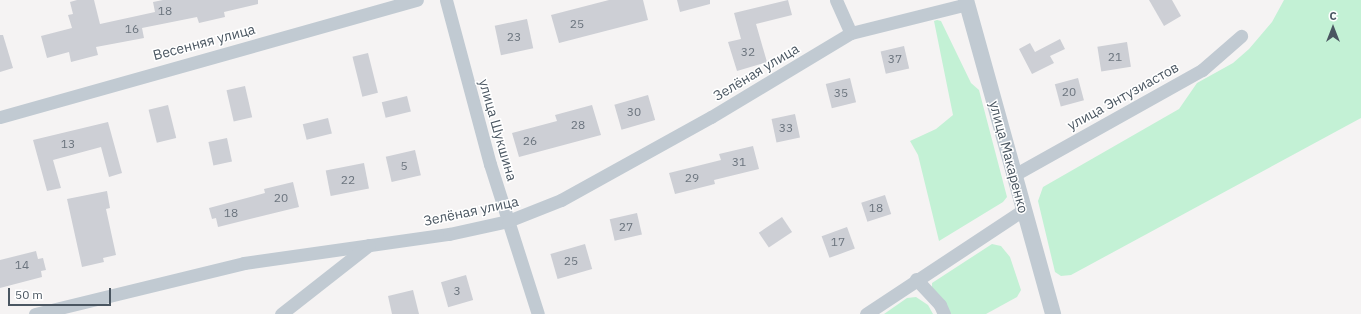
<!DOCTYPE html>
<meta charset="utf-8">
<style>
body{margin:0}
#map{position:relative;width:1361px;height:314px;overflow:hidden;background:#f5f3f3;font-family:"IBM Plex Sans",sans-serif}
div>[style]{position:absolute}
.green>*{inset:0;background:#c3f1d5}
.building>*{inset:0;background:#cdcfd5;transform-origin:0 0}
.minor>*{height:13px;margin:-6.5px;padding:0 6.5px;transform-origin:6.5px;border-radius:6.5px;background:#c1cad2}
.tertiary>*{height:16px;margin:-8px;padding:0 8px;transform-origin:8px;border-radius:8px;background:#c1cad2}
span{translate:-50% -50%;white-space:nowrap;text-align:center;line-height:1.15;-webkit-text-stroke:3px #fff;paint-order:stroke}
.number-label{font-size:12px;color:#6b747e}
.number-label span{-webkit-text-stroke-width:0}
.street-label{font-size:14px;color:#4a5661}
.north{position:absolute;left:1313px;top:8px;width:40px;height:40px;-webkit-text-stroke:3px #fff;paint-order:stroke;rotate:0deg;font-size:11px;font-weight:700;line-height:16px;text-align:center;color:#4a5661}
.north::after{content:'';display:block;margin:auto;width:14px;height:18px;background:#4a5661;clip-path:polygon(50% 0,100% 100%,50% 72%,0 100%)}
.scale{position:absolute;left:8px;top:288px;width:103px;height:18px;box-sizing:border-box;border:2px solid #4a5661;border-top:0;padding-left:5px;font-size:12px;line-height:14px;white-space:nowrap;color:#4a5661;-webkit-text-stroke:3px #fff;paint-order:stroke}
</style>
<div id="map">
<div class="green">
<div style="clip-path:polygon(1284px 0,1361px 0,1361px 118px,1071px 275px,1061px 276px,1055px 272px,1038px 201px,1043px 187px,1179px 109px,1197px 83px,1233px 63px,1249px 49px,1272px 22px)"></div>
<div style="clip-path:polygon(937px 20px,941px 21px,971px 83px,979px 90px,1007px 197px,1003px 202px,939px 241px,918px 155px,910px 141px,936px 129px,953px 115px,934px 21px)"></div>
<div style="clip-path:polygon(992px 244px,1001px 246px,1010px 257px,1021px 290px,1017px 297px,986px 314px,951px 314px,932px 289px,932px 283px)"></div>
<div style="clip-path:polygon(916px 297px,928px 305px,933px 314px,884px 314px,907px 298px)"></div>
</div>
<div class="building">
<div style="clip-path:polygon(77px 0,94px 0,100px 24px,155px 12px,153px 2px,163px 0,258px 0,258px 4px,224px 12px,225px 17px,199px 23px,197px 17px,142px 28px,144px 38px,96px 47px,98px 55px,71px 62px,69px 52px,47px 58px,41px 36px,72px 28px,68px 15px,73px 14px,70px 2px)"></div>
<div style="clip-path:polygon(609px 0,643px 0,648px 20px,559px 43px,551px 15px)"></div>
<div style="clip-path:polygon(677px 0,710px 0,710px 4px,680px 12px)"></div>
<div style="clip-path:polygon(788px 0,792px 15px,756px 24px,767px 62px,737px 71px,728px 42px,741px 39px,734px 13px)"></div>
<div style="clip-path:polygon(1149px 0,1172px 0,1181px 16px,1164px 26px)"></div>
<div style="left:527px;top:19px;width:30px;height:33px;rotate:78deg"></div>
<div style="clip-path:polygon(0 35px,3px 35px,13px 68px,0 72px)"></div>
<div style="clip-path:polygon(1060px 39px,1065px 49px,1050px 56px,1054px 63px,1032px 74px,1019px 49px,1030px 43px,1035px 52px)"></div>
<div style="left:1127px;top:42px;width:25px;height:30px;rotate:81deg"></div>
<div style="left:904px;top:46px;width:23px;height:24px;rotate:77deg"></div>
<div style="left:368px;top:53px;width:41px;height:16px;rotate:76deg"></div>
<div style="left:850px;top:78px;width:25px;height:25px;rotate:76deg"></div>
<div style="left:1078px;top:78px;width:23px;height:24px;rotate:75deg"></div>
<div style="left:245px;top:86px;width:32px;height:19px;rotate:77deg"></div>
<div style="left:648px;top:95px;width:26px;height:35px;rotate:74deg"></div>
<div style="left:407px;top:96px;width:16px;height:26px;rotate:76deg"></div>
<div style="left:168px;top:105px;width:34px;height:20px;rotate:76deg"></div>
<div style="clip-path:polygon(592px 105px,601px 135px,519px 157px,512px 133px,557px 121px,555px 115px)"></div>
<div style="left:795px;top:114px;width:24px;height:24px;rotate:78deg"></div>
<div style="left:328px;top:118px;width:16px;height:26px;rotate:76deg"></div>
<div style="clip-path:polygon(108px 122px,122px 173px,109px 177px,101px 147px,53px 160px,61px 188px,47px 191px,33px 140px)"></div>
<div style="left:227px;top:138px;width:24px;height:19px;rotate:78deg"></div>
<div style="clip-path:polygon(753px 146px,759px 169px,714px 180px,715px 184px,675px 194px,669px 173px,721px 160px,719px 154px)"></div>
<div style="left:415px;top:150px;width:26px;height:30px;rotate:77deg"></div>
<div style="left:364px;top:163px;width:26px;height:39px;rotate:79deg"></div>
<div style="clip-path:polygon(293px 182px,299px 207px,218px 227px,216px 218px,212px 219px,209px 208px,265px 193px,264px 189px)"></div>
<div style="clip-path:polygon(107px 191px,110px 208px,106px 209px,116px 255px,103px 258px,104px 262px,82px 267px,67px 199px)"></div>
<div style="left:885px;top:195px;width:20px;height:25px;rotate:72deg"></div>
<div style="left:637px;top:213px;width:22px;height:28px;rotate:77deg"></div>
<div style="left:782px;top:217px;width:18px;height:28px;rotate:56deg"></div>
<div style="left:847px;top:227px;width:23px;height:27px;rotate:70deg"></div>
<div style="left:585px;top:244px;width:26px;height:36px;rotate:74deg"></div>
<div style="clip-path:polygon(36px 251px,38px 259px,43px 258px,46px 270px,41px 271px,42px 277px,0 288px,0 260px)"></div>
<div style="left:466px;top:275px;width:26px;height:26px;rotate:74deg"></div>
<div style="clip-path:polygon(413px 290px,419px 314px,392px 314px,388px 296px)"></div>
</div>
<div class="minor">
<div style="left:446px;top:0;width:170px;rotate:75deg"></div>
<div style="left:490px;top:164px;width:157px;rotate:72.3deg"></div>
<div style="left:836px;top:0;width:36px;rotate:66deg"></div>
<div style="left:0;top:117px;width:433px;rotate:-15.7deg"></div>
<div style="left:1014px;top:175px;width:215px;rotate:-29.2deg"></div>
<div style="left:1202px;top:70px;width:52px;rotate:-41.1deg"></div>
<div style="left:916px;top:279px;width:35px;rotate:47deg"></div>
<div style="left:940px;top:305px;width:10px;rotate:66deg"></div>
<div style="left:35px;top:314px;width:215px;rotate:-13.7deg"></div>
<div style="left:244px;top:263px;width:207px;rotate:-8.1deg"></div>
<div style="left:449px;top:234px;width:60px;rotate:-12.4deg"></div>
<div style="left:508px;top:221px;width:57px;rotate:-21.6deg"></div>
<div style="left:561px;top:200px;width:171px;rotate:-29deg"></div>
<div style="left:711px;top:117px;width:163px;rotate:-31deg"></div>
<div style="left:851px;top:33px;width:120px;rotate:-14deg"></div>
<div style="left:281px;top:314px;width:112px;rotate:-38.1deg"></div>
<div style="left:866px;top:314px;width:188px;rotate:-33.5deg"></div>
</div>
<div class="tertiary">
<div style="left:966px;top:0;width:326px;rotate:74.5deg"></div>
</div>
<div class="number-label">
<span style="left:165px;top:11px">18</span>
<span style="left:577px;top:24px">25</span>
<span style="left:132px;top:29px">16</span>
<span style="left:514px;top:37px">23</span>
<span style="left:748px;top:52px">32</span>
<span style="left:1115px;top:57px">21</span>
<span style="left:895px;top:59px">37</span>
<span style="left:1069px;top:92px">20</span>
<span style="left:841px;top:93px">35</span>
<span style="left:634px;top:112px">30</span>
<span style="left:578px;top:125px">28</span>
<span style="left:786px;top:128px">33</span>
<span style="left:530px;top:141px">26</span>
<span style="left:68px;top:144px">13</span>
<span style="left:739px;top:162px">31</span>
<span style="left:404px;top:166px">5</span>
<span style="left:692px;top:178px">29</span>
<span style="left:348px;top:180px">22</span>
<span style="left:281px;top:198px">20</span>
<span style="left:876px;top:208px">18</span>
<span style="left:231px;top:213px">18</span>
<span style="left:626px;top:227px">27</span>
<span style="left:838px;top:242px">17</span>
<span style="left:571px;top:261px">25</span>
<span style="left:22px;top:265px">14</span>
<span style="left:457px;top:291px">3</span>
</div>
<div class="street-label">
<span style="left:204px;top:42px;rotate:-15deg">Весенняя улица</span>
<span style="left:756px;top:72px;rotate:-31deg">Зелёная улица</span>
<span style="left:1123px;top:96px;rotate:-29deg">улица Энтузиастов</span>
<span style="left:498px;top:130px;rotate:74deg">улица Шукшина</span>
<span style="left:1009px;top:157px;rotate:75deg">улица Макаренко</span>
<span style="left:471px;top:211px;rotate:-12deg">Зелёная улица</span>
</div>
<div class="north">С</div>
<div class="scale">50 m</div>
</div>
